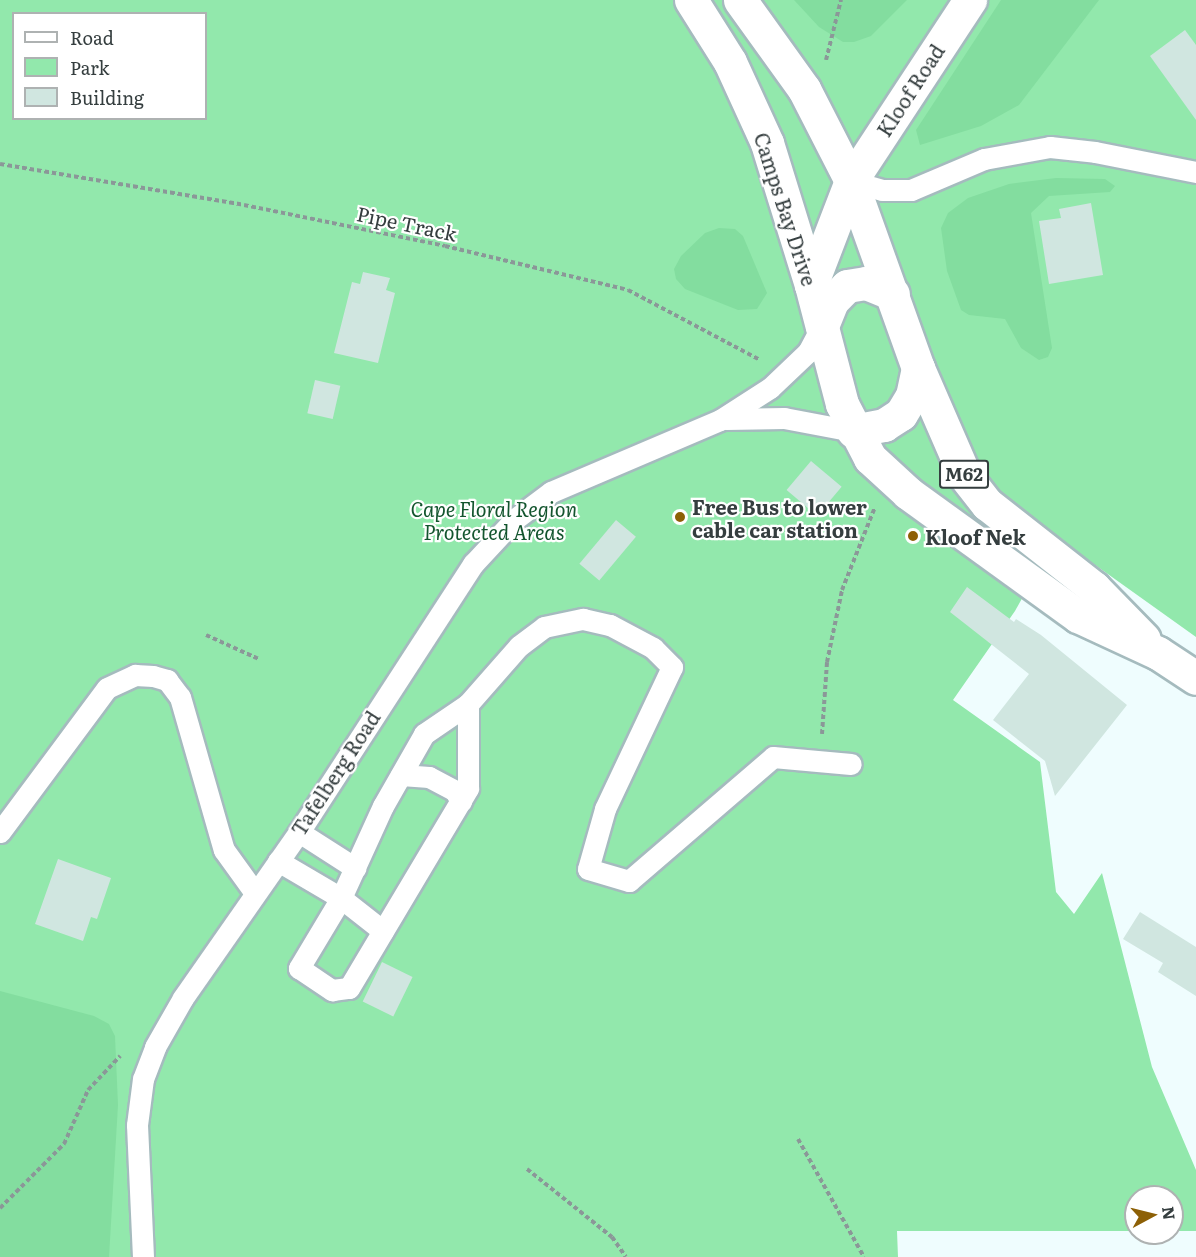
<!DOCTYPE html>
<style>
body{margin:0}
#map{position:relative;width:1196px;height:1257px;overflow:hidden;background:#effdfe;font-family:Literata,serif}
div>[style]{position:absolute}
.green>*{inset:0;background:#92e8ac}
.forest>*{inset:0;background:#83dd9f}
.building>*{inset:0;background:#d0e6e0;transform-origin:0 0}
.path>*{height:4px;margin-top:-2px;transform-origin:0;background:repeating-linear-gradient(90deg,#8b9798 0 4.5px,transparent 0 7.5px)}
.roads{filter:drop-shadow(2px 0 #a5bbbe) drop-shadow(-2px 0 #a5bbbe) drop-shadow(0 2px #a5bbbe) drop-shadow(0 -2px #a5bbbe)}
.service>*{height:21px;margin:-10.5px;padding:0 10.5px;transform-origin:10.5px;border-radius:10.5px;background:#fff}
.secondary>*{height:33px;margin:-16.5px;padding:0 16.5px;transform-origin:16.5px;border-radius:16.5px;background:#fff}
.primary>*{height:33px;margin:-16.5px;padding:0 16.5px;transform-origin:16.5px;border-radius:16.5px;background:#fff}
.dots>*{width:16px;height:16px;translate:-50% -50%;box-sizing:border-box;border:3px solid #fff;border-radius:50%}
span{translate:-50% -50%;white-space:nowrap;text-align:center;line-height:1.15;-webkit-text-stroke:4.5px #fff;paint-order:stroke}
.shield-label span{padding:2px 4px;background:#fff;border:2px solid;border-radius:4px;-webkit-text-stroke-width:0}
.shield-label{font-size:18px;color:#353e3f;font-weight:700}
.street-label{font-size:20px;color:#353e3f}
.poi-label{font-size:20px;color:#353e3f;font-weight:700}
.left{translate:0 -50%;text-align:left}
.park-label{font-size:20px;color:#13552e;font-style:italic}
.legend{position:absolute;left:12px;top:12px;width:195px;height:108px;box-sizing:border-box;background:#fff;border:2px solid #aeb2b2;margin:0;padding:8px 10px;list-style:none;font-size:18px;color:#353e3f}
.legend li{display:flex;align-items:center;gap:12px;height:30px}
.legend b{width:30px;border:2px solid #aeb2b2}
.north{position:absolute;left:1124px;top:1185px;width:60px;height:60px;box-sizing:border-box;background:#fff;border:2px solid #aeb2b2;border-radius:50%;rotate:83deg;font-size:16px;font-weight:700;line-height:24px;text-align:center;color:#353e3f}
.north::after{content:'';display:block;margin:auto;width:21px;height:27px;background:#8d6006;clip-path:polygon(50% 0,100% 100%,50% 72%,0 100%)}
</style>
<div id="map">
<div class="green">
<div style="clip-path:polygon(evenodd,0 0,1196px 0,1196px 637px,1056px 537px,1015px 611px,953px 700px,1040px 762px,1056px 892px,1074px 914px,1102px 873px,1152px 1067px,1196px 1170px,1196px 1231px,1172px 1231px,1172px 1197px,1136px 1197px,1136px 1231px,897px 1231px,898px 1257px,0 1257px,0 0,14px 14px,206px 14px,206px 118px,14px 118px,14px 14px)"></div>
</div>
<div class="forest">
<div style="clip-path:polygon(794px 0,907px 0,871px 36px,854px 42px,843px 42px,819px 27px)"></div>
<div style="clip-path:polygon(1001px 0,1099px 0,1019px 105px,981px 126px,920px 145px,916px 130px)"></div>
<div style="clip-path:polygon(1056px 178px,1105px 179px,1115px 186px,1110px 192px,1049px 196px,1031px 213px,1052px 348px,1048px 357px,1039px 360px,1021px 348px,1005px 319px,969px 315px,961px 310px,947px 271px,941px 228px,948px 213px,968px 198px,1009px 184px)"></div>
<div style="clip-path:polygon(719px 228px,735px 229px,743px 236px,767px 293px,757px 309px,738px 310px,685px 289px,676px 279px,674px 269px,681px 256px,705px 233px)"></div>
<div style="clip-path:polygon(0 991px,94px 1016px,109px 1024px,115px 1036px,118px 1105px,109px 1257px,0 1257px)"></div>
</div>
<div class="building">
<div style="clip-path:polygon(1185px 30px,1196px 45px,1196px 120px,1150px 56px)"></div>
<div style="clip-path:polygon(1091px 203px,1103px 275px,1049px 284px,1039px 221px,1061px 218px,1059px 209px)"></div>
<div style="clip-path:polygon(363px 272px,390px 278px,386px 290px,395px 293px,378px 363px,334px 353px,352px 282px,360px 284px)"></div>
<div style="left:315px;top:380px;width:26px;height:34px;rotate:13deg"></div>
<div style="left:811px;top:461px;width:40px;height:38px;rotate:40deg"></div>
<div style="left:616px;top:520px;width:26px;height:57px;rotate:40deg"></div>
<div style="clip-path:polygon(967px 587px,1014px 622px,1016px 619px,1041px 635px,1127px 705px,1055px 796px,1045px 761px,993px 720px,1029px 674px,950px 612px)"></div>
<div style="clip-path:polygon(58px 859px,111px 878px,97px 919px,91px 917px,83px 941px,35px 924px)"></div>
<div style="clip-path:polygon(1140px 912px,1196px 947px,1196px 996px,1158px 972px,1163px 963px,1123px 939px)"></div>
<div style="left:382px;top:962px;width:34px;height:44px;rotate:26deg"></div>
</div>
<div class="path">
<div style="left:826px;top:60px;width:62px;rotate:-76deg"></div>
<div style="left:0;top:164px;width:247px;rotate:9.5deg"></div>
<div style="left:244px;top:205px;width:205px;rotate:11.5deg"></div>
<div style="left:445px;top:246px;width:188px;rotate:13.5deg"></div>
<div style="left:628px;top:290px;width:149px;rotate:27.9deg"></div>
<div style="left:206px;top:635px;width:58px;rotate:24.4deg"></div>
<div style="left:822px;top:734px;width:72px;rotate:-86deg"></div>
<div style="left:827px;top:662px;width:74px;rotate:-78.2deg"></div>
<div style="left:842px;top:590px;width:89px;rotate:-68.3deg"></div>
<div style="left:798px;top:1139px;width:135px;rotate:60.8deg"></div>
<div style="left:527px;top:1169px;width:109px;rotate:38.7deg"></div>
<div style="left:612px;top:1237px;width:24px;rotate:55deg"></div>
<div style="left:0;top:1208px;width:91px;rotate:-45deg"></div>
<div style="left:64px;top:1144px;width:59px;rotate:-66deg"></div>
<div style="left:88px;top:1090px;width:47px;rotate:-46.7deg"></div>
</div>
<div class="roads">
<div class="service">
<div style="left:851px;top:181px;width:32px;rotate:16deg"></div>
<div style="left:882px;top:190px;width:29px"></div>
<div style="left:911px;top:190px;width:79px;rotate:-23deg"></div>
<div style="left:984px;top:159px;width:67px;rotate:-10.3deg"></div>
<div style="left:1050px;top:147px;width:45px;rotate:6.3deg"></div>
<div style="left:1095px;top:152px;width:103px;rotate:11.2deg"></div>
<div style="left:726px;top:419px;width:58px;rotate:-1deg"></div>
<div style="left:784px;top:418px;width:70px;rotate:10.7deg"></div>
<div style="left:401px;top:775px;width:28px;rotate:4deg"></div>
<div style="left:429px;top:777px;width:30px;rotate:28deg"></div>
<div style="left:455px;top:791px;width:12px;rotate:59deg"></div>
<div style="left:0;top:832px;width:179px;rotate:-53.4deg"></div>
<div style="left:107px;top:688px;width:31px;rotate:-25deg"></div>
<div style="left:135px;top:675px;width:18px;rotate:3deg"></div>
<div style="left:153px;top:676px;width:15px;rotate:16deg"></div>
<div style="left:167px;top:680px;width:21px;rotate:53deg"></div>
<div style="left:180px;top:697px;width:159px;rotate:74deg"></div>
<div style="left:224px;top:850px;width:53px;rotate:54.2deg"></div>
<div style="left:299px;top:832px;width:67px;rotate:32.7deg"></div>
<div style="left:278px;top:861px;width:73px;rotate:30.4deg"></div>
<div style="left:341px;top:898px;width:82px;rotate:121deg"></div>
<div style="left:299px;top:968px;width:40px;rotate:34deg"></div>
<div style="left:332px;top:990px;width:17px;rotate:-7deg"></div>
<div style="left:349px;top:988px;width:233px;rotate:-59.2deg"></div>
<div style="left:468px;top:788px;width:84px;rotate:-90deg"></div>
<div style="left:383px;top:931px;width:53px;rotate:-141.8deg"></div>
<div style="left:341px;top:898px;width:101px;rotate:-65.5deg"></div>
<div style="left:383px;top:806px;width:83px;rotate:-60.3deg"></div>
<div style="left:424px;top:734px;width:53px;rotate:-34.3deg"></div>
<div style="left:468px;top:704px;width:77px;rotate:-48.7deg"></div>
<div style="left:519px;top:646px;width:31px;rotate:-37deg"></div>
<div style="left:544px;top:627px;width:40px;rotate:-12deg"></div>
<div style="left:583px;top:619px;width:28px;rotate:13deg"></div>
<div style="left:610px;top:625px;width:49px;rotate:28.1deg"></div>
<div style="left:653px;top:648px;width:27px;rotate:45deg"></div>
<div style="left:672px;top:667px;width:157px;rotate:115.3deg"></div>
<div style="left:605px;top:809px;width:62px;rotate:105.8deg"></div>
<div style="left:588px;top:869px;width:43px;rotate:16.3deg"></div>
<div style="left:629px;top:881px;width:190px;rotate:-40.7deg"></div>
<div style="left:773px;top:757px;width:78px;rotate:5.1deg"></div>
<div style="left:143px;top:1257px;width:132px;rotate:-92.6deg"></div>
<div style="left:137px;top:1125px;width:46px;rotate:-82.6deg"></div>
<div style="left:143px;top:1079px;width:34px;rotate:-69deg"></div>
<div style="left:155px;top:1047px;width:56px;rotate:-60.3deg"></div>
<div style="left:183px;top:998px;width:203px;rotate:-55.1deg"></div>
<div style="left:299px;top:832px;width:320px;rotate:-57deg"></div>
<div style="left:473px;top:564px;width:62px;rotate:-47deg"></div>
<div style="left:515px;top:519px;width:45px;rotate:-36.9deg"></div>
<div style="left:551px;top:492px;width:184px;rotate:-23.1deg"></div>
<div style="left:720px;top:420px;width:59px;rotate:-32.6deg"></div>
<div style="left:770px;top:388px;width:52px;rotate:-43.5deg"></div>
<div style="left:808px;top:352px;width:30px;rotate:-62deg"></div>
</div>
<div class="secondary">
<div style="left:851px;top:181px;width:217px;rotate:-56.7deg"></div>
</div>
<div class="primary">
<div style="left:691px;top:0;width:73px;rotate:57.8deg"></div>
<div style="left:730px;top:62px;width:89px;rotate:65.4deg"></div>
<div style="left:767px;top:143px;width:149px;rotate:72.8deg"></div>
<div style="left:811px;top:285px;width:123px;rotate:75.4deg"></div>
<div style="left:842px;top:404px;width:61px;rotate:62.6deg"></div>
<div style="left:870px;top:458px;width:52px;rotate:42.6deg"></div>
<div style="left:908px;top:493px;width:210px;rotate:35.9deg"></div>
<div style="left:1078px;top:616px;width:88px;rotate:24.8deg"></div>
<div style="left:1158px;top:653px;width:45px;rotate:33.3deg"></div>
<div style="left:740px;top:0;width:110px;rotate:54.3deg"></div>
<div style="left:804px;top:89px;width:103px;rotate:62.9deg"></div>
<div style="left:851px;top:181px;width:199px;rotate:70.3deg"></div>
<div style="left:918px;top:368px;width:118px;rotate:66.5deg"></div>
<div style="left:965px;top:476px;width:36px;rotate:52deg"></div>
<div style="left:987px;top:504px;width:136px;rotate:38.1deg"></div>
<div style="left:1094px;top:588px;width:71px;rotate:45.6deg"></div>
<div style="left:811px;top:285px;width:111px;rotate:-69deg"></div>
<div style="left:822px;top:326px;width:27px;rotate:-68deg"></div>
<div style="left:832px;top:301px;width:21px;rotate:-45deg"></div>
<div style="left:847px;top:286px;width:19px;rotate:-9deg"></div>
<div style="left:866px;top:283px;width:29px;rotate:22deg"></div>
<div style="left:853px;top:431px;width:32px;rotate:-11deg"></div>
<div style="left:884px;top:425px;width:20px;rotate:-33deg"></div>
<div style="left:901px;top:414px;width:21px;rotate:-59deg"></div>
<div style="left:912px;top:396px;width:29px;rotate:-78deg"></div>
</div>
</div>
<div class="dots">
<div style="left:680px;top:517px;background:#8d6006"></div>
<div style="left:913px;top:536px;background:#8d6006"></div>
</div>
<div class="shield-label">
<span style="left:964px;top:474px">M62</span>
</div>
<div class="street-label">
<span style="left:910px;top:90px;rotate:-57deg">Kloof Road</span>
<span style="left:786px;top:209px;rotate:72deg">Camps Bay Drive</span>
<span style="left:407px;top:223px;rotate:12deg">Pipe Track</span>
<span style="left:335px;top:773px;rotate:-57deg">Tafelberg Road</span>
</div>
<div class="poi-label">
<span class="left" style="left:692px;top:518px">Free Bus to lower<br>cable car station</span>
<span class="left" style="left:925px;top:536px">Kloof Nek</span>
</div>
<div class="park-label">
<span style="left:494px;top:520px">Cape Floral Region<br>Protected Areas</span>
</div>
<ul class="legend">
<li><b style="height:8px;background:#fff"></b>Road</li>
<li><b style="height:16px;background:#92e8ac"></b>Park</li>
<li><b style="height:16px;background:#d0e6e0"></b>Building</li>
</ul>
<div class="north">N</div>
</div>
